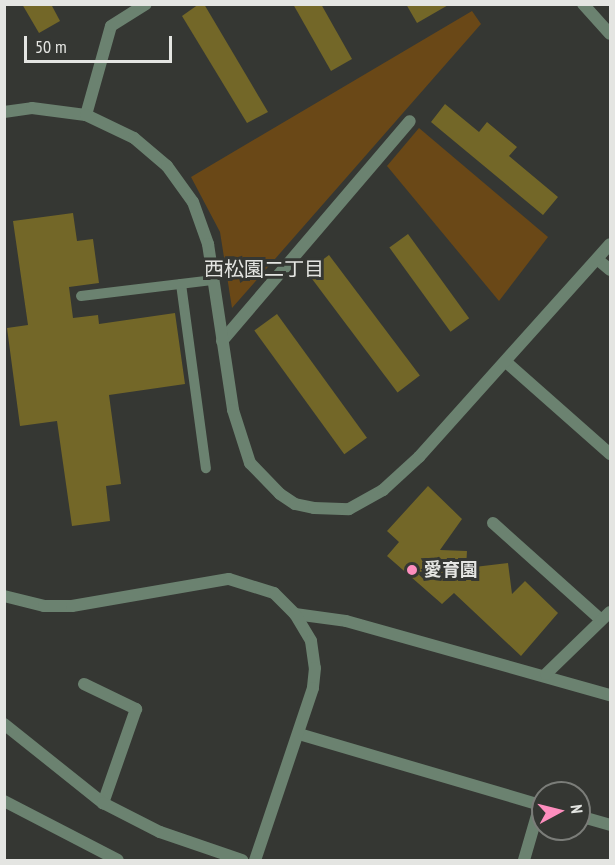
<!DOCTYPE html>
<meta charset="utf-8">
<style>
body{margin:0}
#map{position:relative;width:615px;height:865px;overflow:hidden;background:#353733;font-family:"PT Sans Narrow","Noto Sans JP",sans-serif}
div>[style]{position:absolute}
.green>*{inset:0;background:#6a4817}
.building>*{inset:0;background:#736728;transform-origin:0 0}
.service>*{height:10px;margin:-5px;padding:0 5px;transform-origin:5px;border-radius:5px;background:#6b8270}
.pedestrian>*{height:12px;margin:-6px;padding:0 6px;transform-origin:6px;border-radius:6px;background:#6b8270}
.minor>*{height:12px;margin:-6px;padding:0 6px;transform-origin:6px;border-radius:6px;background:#6b8270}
.tertiary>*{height:12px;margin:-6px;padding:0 6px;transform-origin:6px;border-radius:6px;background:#6b8270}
.dots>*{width:16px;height:16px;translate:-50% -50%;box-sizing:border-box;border:3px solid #353733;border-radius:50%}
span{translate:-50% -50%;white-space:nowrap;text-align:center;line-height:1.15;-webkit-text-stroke:6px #353733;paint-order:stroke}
.poi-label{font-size:18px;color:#e4e5e2;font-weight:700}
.left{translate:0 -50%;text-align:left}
.neighbourhood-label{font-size:20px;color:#e4e5e2}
.frame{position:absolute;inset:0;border:6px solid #e4e5e2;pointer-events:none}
.north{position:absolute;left:531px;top:781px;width:60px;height:60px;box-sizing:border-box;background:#353733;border:2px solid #7b7d79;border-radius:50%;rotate:83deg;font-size:16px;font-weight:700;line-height:24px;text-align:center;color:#e4e5e2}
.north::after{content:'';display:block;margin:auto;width:21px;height:27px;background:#fd8ebe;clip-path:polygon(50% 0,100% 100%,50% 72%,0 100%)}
.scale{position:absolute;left:24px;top:36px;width:148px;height:27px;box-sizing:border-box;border:3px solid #e4e5e2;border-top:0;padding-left:8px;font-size:18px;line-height:21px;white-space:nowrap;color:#e4e5e2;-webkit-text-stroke:4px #353733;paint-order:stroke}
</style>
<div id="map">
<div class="green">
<div style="clip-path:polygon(472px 11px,481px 24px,232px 308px,220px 232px,191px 177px)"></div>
<div style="clip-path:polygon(419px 128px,548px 237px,499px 301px,387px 166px)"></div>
</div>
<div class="building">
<div style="clip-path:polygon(22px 4px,51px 4px,60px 21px,39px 33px)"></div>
<div style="clip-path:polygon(199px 4px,204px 4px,268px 112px,247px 123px,182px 16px)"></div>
<div style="clip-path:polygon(293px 4px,321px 4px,352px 59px,331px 71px)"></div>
<div style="clip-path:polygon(406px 4px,450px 4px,417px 23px)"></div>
<div style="clip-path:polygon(445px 104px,479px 132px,487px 122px,517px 147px,509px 156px,558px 197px,543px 215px,431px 122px)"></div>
<div style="clip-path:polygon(73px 213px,77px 241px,93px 239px,99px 283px,69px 287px,73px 318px,98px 315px,99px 324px,175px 313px,185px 384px,109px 395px,121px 484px,106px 486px,110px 521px,72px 526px,57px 421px,20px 426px,7px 328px,28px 325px,13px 221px)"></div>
<div style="left:408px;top:234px;width:104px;height:23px;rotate:54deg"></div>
<div style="left:329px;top:255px;width:151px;height:28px;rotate:53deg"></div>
<div style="left:277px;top:314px;width:153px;height:28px;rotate:54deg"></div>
<div style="clip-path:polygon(428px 486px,462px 519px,440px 550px,467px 551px,466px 568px,508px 563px,512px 594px,525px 581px,558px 613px,521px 656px,454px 593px,442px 604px,387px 556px,399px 542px,387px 531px)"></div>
</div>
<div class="service">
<div style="left:181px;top:284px;width:186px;rotate:82.3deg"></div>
<div style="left:81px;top:296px;width:134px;rotate:-6.9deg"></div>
</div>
<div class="pedestrian">
<div style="left:4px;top:801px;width:128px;rotate:27.4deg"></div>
<div style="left:524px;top:860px;width:57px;rotate:-73.8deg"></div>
</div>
<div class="minor">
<div style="left:86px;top:115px;width:92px;rotate:-74.3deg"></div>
<div style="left:111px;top:26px;width:41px;rotate:-32.2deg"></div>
<div style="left:597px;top:259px;width:17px;rotate:40deg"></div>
<div style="left:222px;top:341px;width:289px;rotate:-49.5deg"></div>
<div style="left:506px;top:362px;width:139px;rotate:41.5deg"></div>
<div style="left:493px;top:523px;width:145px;rotate:41.9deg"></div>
<div style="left:295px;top:614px;width:51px;rotate:7.8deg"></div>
<div style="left:346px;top:621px;width:274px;rotate:15.7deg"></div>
<div style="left:546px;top:674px;width:89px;rotate:-44.1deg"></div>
<div style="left:84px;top:684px;width:58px;rotate:25.7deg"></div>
<div style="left:136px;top:709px;width:100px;rotate:109.3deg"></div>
<div style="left:299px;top:734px;width:254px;rotate:16.4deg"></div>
<div style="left:579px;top:816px;width:32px;rotate:16deg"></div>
</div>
<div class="tertiary">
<div style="left:583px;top:4px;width:40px;rotate:48deg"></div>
<div style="left:4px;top:112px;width:28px;rotate:-8deg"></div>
<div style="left:32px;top:108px;width:54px;rotate:7.4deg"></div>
<div style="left:86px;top:115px;width:53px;rotate:25.6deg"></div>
<div style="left:134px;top:138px;width:43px;rotate:40.3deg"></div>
<div style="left:167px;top:166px;width:44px;rotate:54.2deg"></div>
<div style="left:193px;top:202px;width:45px;rotate:70.3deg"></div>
<div style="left:208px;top:244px;width:168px;rotate:81.4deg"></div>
<div style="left:233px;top:410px;width:56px;rotate:72.2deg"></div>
<div style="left:250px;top:463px;width:43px;rotate:45.9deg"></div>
<div style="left:280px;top:494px;width:18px;rotate:34deg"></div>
<div style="left:295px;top:504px;width:19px;rotate:12deg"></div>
<div style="left:314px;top:508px;width:35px;rotate:2deg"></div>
<div style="left:349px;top:509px;width:39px;rotate:-29deg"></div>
<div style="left:383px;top:490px;width:49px;rotate:-42.5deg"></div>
<div style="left:419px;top:457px;width:286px;rotate:-48.1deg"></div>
<div style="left:4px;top:596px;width:41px;rotate:14deg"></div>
<div style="left:44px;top:606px;width:28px"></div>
<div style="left:72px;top:606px;width:159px;rotate:-9.8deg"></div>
<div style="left:229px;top:579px;width:47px;rotate:17.3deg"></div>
<div style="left:274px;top:593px;width:30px;rotate:45deg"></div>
<div style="left:295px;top:614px;width:31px;rotate:59deg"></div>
<div style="left:311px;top:641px;width:27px;rotate:82deg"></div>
<div style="left:315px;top:668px;width:20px;rotate:96deg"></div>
<div style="left:313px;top:688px;width:182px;rotate:108.6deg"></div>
<div style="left:4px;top:724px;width:127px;rotate:38.6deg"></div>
<div style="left:103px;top:803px;width:64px;rotate:27deg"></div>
<div style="left:160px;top:832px;width:87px;rotate:18.9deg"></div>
</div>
<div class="dots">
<div style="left:412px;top:570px;background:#fd8ebe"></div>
</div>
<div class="poi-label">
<span class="left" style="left:424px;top:570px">愛育園</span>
</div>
<div class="neighbourhood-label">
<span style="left:264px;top:269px">西松園二丁目</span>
</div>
<div class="frame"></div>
<div class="north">N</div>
<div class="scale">50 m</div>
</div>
